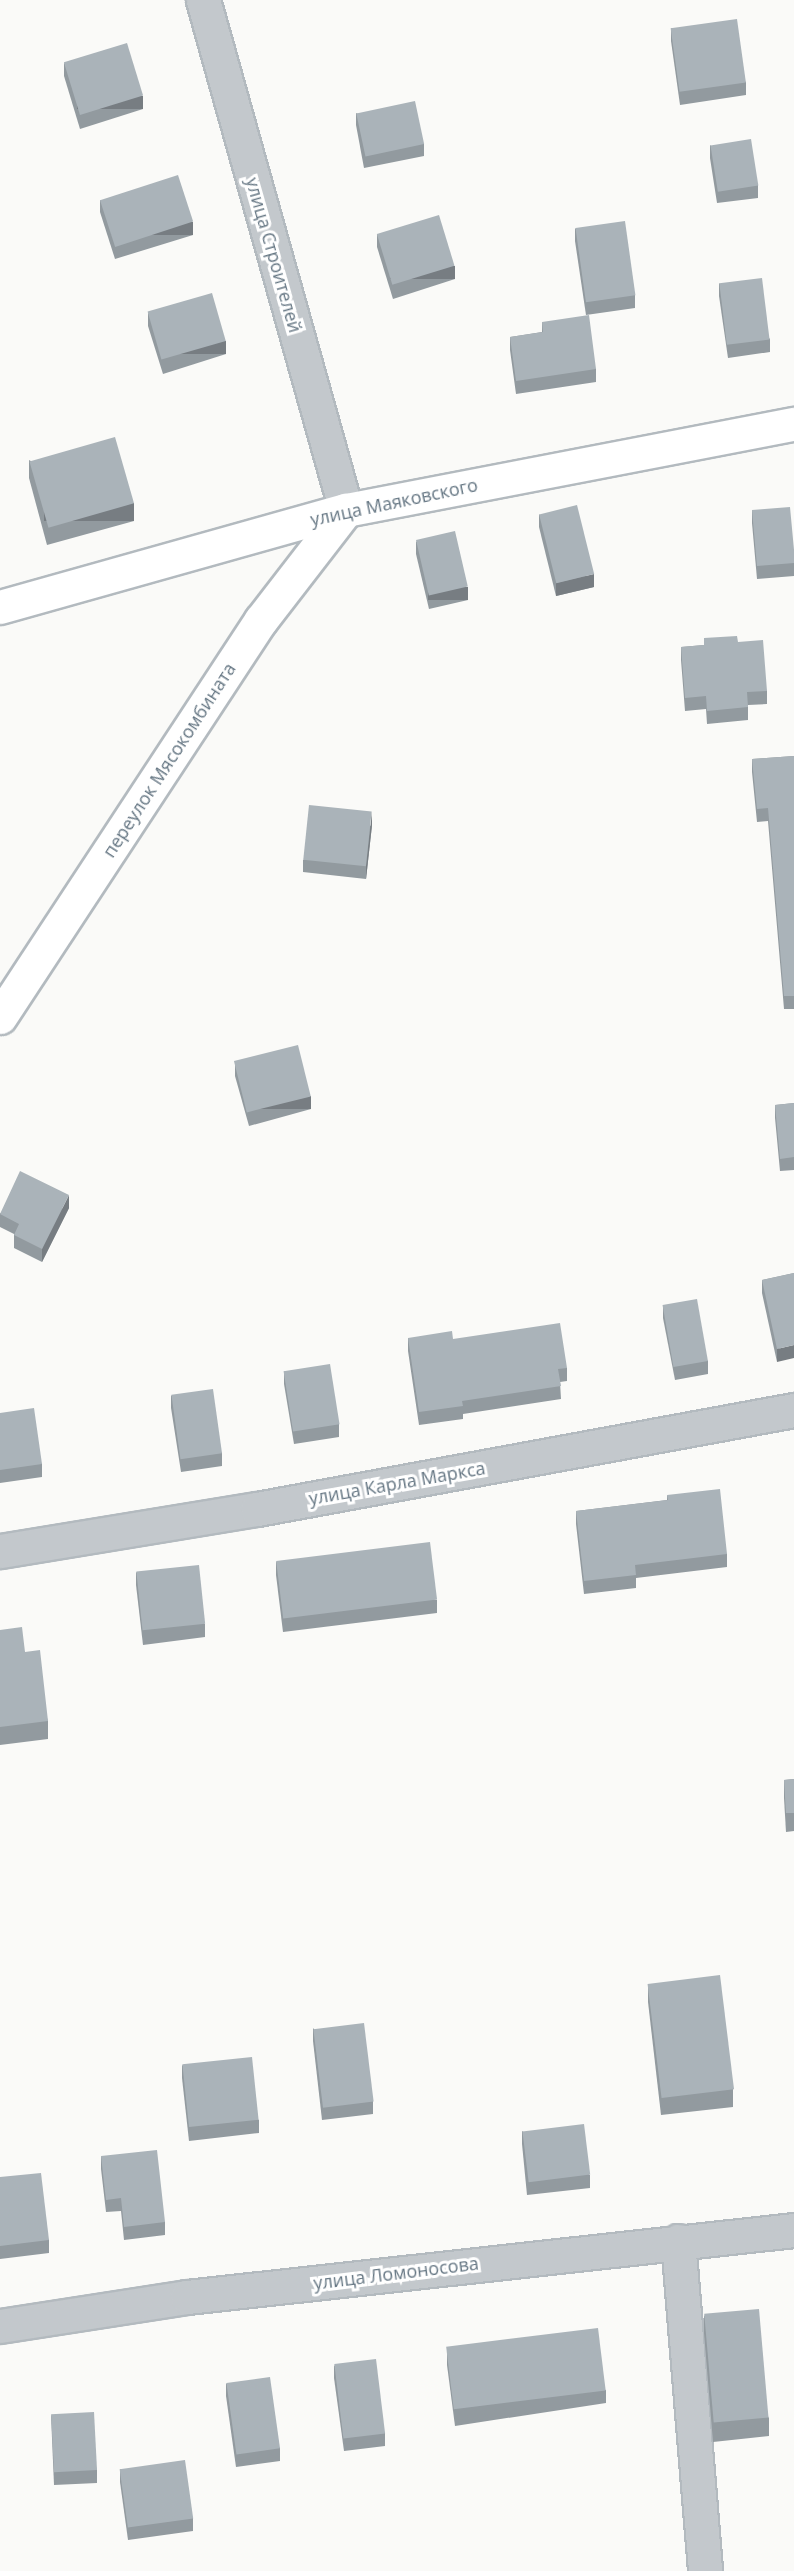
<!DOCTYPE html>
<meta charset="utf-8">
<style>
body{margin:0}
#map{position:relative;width:794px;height:2571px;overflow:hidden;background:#fafaf8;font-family:"Open Sans",sans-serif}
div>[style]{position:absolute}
.roads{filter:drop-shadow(2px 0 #b3babf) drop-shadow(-2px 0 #b3babf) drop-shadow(0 2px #b3babf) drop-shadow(0 -2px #b3babf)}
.street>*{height:33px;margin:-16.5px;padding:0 16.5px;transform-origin:16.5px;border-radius:16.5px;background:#c3c8cc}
.secondary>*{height:33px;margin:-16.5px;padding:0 16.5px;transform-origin:16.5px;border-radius:16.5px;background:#fff}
.wall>*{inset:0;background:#929a9f}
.shaded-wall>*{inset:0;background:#777d82;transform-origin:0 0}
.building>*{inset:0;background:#aab3b9;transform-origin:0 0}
span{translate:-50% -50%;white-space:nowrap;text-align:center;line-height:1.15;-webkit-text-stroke:6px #fff;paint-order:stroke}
.street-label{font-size:18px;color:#657683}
</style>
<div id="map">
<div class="roads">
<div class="street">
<div style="left:203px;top:0;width:530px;rotate:74.34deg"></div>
<div style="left:0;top:1551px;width:260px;rotate:-9.3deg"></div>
<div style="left:257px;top:1509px;width:546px;rotate:-10.45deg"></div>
<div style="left:678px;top:2241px;width:331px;rotate:85.3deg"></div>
<div style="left:0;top:2326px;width:189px;rotate:-8.8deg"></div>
<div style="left:187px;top:2297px;width:611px;rotate:-6.3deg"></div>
</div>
<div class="secondary">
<div style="left:0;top:607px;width:359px;rotate:-15.7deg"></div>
<div style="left:346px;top:510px;width:456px;rotate:-10.9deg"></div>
<div style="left:0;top:1017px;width:475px;rotate:-56.7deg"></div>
<div style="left:261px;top:620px;width:139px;rotate:-52.3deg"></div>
</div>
</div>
<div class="wall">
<div style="clip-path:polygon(671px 28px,746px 82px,746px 95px,680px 105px,671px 41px)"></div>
<div style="clip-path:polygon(64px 63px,143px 109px,80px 129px,64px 76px)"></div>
<div style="clip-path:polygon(356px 113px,424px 144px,424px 156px,364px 168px,356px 125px)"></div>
<div style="clip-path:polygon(710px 145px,758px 185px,758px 198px,717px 203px,710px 158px)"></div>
<div style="clip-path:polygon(100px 200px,193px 235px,115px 259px,100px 212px)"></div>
<div style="clip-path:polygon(575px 228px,635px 295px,635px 308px,586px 315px,575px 241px)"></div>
<div style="clip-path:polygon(377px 234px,455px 279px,393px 299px,377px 247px)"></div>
<div style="clip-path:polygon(719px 283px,770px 339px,770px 352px,728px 358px,719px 296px)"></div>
<div style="clip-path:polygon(148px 313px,226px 354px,163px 374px,148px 326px)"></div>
<div style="clip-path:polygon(542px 322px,596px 369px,596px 382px,516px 394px,510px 350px,510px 337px,542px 332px)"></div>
<div style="clip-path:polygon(29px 460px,134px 521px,47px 545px,29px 478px)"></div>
<div style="clip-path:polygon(752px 510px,794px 550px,794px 576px,757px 579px,752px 523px)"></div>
<div style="clip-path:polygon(539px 514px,594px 587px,556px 596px,539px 527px)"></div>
<div style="clip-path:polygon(416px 541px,468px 600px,429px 609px,416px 554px)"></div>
<div style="clip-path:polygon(704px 638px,738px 642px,767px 691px,767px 704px,748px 705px,748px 720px,707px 724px,706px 709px,685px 711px,681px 660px,681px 647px,704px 645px)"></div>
<div style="clip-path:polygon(794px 756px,794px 1009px,784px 1009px,768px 821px,757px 822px,752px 772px,752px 759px)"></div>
<div style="clip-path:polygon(372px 825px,366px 879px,303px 872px,303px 860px)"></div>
<div style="clip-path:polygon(235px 1063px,311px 1109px,249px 1126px,235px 1076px)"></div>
<div style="clip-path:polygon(794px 1103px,794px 1170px,780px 1171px,775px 1118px,775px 1105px)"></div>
<div style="clip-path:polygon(69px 1208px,42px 1262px,14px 1248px,14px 1234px,0 1227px,0 1213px)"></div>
<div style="clip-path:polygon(794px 1273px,777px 1362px,762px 1293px,762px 1280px)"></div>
<div style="clip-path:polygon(663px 1305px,708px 1361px,708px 1374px,675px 1380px,663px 1318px)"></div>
<div style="clip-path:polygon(408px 1338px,453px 1339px,567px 1368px,567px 1381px,560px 1382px,561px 1399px,463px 1414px,463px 1419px,419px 1425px,408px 1351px)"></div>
<div style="clip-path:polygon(284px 1371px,339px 1424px,339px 1437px,294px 1444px,284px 1384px)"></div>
<div style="clip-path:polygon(171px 1395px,222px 1453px,222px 1466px,181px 1472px,171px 1408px)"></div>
<div style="clip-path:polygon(0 1413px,42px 1464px,42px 1477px,0 1483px)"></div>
<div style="clip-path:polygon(667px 1495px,727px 1554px,727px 1567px,636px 1578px,636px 1588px,584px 1594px,576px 1524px,576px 1511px,667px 1500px)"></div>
<div style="clip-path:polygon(276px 1562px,437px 1600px,437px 1613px,283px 1632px,276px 1575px)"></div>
<div style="clip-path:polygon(136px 1572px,205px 1624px,205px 1637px,143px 1645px,136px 1585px)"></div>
<div style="clip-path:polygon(0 1630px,25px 1652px,48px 1721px,48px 1739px,0 1745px)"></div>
<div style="clip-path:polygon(794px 1779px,794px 1831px,786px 1832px,784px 1798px,784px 1780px)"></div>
<div style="clip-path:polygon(648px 1984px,733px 2089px,733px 2107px,661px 2115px,648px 2002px)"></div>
<div style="clip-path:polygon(313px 2028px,373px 2101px,373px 2114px,322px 2120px,313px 2041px)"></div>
<div style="clip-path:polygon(182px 2065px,259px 2120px,259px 2133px,189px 2141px,182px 2078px)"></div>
<div style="clip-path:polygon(522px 2131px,590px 2175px,590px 2188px,527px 2195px,522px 2144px)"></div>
<div style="clip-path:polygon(101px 2156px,165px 2222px,165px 2235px,124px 2240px,121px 2211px,106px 2212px,101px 2169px)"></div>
<div style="clip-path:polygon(0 2177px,49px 2240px,49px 2253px,0 2259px)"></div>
<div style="clip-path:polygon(704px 2315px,769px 2418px,769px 2436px,713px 2442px,704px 2333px)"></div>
<div style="clip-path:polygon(447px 2352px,606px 2390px,606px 2403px,455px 2426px,447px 2365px)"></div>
<div style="clip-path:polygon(334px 2365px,385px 2433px,385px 2446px,344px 2451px,334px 2378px)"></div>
<div style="clip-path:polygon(226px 2383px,280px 2448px,280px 2461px,236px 2467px,226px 2396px)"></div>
<div style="clip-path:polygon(51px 2415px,97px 2470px,97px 2483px,54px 2485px)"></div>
<div style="clip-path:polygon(120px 2469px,193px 2518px,193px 2531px,128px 2540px,120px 2482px)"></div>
</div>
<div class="shaded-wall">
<div style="left:143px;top:96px;width:13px;height:66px;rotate:90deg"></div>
<div style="left:193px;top:222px;width:13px;height:82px;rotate:90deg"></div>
<div style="left:455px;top:266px;width:13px;height:65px;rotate:90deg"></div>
<div style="left:226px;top:341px;width:13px;height:66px;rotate:90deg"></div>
<div style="left:134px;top:503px;width:18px;height:90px;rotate:90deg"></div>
<div style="clip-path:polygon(594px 574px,594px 587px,556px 596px,556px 583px)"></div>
<div style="left:468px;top:587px;width:13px;height:40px;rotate:90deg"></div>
<div style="clip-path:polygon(372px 812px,372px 825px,366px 879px,366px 866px)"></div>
<div style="left:311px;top:1096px;width:13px;height:64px;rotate:90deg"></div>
<div style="clip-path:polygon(69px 1195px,69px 1208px,42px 1262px,42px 1249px)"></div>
<div style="clip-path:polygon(794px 1345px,794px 1358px,777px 1362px,777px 1349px)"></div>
</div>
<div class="building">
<div style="left:737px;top:19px;width:64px;height:67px;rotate:82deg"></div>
<div style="left:127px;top:43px;width:55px;height:66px;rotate:73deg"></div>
<div style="left:415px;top:101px;width:44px;height:60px;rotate:78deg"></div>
<div style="left:751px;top:139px;width:47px;height:41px;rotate:81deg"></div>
<div style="left:178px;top:175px;width:49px;height:82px;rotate:72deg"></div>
<div style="left:439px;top:215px;width:53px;height:65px;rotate:73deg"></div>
<div style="left:625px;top:221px;width:75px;height:50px;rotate:82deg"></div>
<div style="left:762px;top:278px;width:62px;height:43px;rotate:83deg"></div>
<div style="left:212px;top:293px;width:50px;height:67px;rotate:74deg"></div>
<div style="clip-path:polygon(589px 315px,596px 369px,516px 381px,510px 337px,543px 332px,542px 322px)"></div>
<div style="left:115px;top:437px;width:69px;height:89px;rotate:74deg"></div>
<div style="left:577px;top:505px;width:71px;height:39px;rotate:76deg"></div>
<div style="clip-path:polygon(790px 507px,794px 550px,794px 563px,757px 566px,752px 510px)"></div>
<div style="left:455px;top:531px;width:57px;height:40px;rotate:77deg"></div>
<div style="clip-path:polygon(737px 636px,738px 642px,763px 640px,767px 691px,747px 692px,748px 707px,707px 711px,706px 696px,685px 698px,681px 647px,704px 645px,704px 638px)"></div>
<div style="clip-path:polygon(794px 756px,794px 996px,784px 996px,768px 808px,757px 809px,752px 759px)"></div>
<div style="left:309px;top:805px;width:63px;height:55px;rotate:6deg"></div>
<div style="left:298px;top:1045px;width:53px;height:66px;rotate:76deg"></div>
<div style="clip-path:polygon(794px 1103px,794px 1157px,780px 1159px,775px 1105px)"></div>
<div style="clip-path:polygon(20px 1171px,69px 1195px,42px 1249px,14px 1235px,19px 1224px,0 1214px)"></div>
<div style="clip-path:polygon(794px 1273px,794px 1345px,777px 1349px,762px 1280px)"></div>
<div style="left:697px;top:1299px;width:63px;height:35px;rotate:80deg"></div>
<div style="clip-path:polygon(560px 1323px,567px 1368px,558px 1369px,561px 1386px,462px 1401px,463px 1406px,419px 1412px,408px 1338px,452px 1331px,453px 1339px)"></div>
<div style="left:330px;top:1364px;width:61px;height:47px;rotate:81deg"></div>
<div style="left:213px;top:1389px;width:65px;height:42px;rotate:82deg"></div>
<div style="clip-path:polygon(34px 1408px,42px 1464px,0 1470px,0 1413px)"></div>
<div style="clip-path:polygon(720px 1489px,727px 1554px,635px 1565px,636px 1575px,584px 1581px,576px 1511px,668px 1500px,667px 1495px)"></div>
<div style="left:430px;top:1542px;width:58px;height:155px;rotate:83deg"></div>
<div style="left:199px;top:1565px;width:59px;height:63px;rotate:84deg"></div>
<div style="clip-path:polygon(22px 1627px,25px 1652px,40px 1650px,48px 1721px,0 1727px,0 1630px)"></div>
<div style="clip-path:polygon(794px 1779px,794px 1813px,786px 1813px,784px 1780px)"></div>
<div style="left:720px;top:1975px;width:115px;height:73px;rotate:83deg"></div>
<div style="left:364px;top:2023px;width:79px;height:51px;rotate:83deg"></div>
<div style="left:252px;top:2057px;width:63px;height:70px;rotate:84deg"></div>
<div style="left:584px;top:2124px;width:51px;height:62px;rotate:83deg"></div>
<div style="clip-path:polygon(157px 2150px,165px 2222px,124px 2227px,121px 2198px,106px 2200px,101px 2156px)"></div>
<div style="clip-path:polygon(41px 2173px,49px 2240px,0 2246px,0 2177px)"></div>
<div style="left:759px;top:2309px;width:109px;height:55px;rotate:85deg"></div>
<div style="left:598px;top:2328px;width:63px;height:153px;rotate:83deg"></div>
<div style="left:376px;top:2359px;width:75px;height:42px;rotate:83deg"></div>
<div style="left:270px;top:2377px;width:72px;height:44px;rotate:82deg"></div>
<div style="left:94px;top:2412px;width:58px;height:43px;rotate:87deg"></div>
<div style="left:185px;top:2460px;width:59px;height:66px;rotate:82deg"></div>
</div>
<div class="street-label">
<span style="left:274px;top:255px;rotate:74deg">улица Строителей</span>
<span style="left:394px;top:502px;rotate:-12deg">улица Маяковского</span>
<span style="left:169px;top:760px;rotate:-57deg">переулок Мясокомбината</span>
<span style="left:397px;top:1483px;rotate:-10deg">улица Карла Маркса</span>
<span style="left:396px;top:2273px;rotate:-7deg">улица Ломоносова</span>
</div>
</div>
